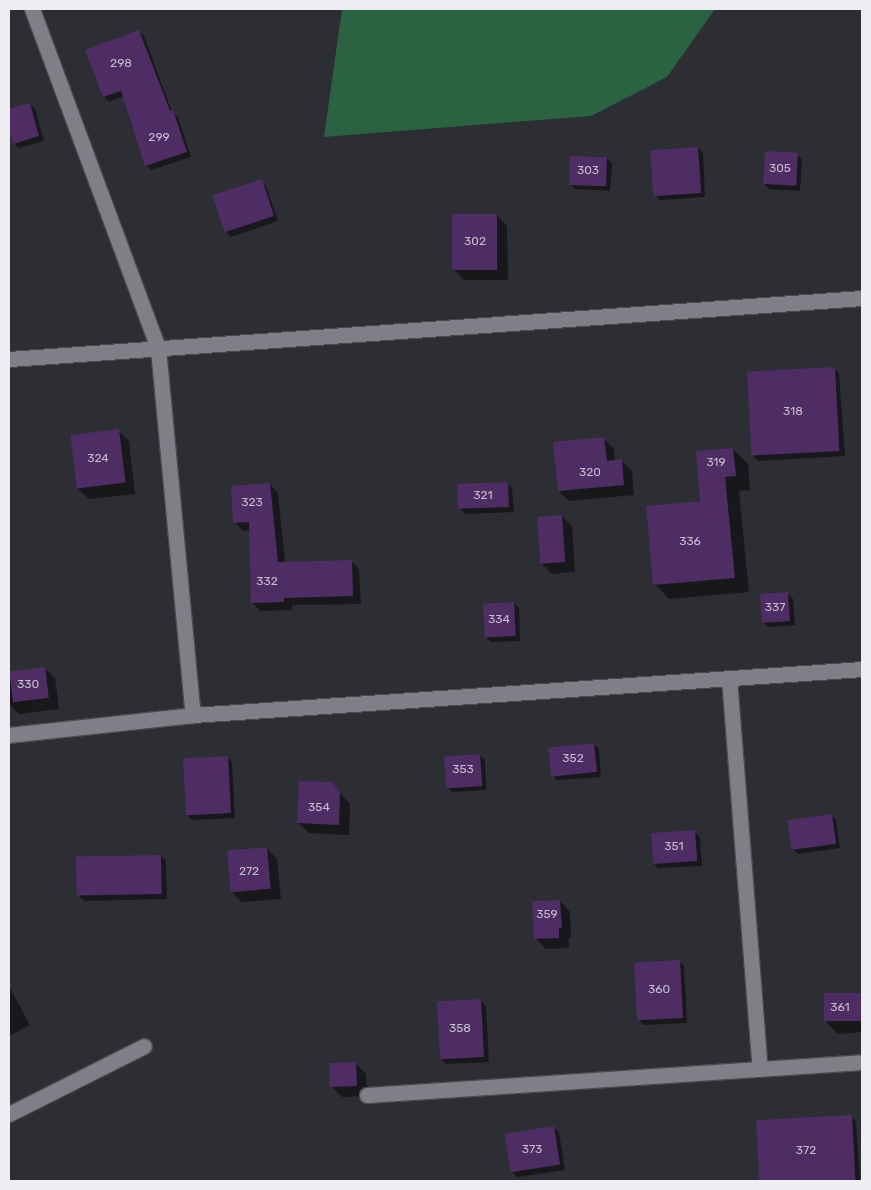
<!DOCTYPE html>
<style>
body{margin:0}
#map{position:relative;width:871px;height:1190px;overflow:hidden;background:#2d2d34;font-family:Rubik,sans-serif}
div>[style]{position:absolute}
.green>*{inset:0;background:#2a6242}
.shadow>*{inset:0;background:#0007}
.building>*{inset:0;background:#4d2d63;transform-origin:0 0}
.roads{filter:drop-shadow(1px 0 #4a494f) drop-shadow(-1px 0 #4a494f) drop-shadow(0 1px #4a494f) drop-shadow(0 -1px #4a494f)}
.minor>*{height:15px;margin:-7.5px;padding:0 7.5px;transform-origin:7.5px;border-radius:7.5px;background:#807f88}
span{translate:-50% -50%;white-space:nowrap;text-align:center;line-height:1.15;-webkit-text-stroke:4px #2d2d34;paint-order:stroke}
.number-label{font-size:12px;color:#c5bdce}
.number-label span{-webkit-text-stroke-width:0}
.frame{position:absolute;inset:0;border:10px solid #ededf2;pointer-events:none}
</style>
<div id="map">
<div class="green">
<div style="clip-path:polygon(342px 9px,715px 9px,667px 77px,591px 116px,324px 137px)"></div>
</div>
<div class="shadow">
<div style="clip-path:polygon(139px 31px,144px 36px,172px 112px,178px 117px,191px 157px,151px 170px,146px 165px,124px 96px,109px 102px,104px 97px)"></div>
<div style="clip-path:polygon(30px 104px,35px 109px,44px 141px,19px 148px,14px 143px,9px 124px,9px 110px)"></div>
<div style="clip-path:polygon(698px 148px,703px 153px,705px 197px,660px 200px,655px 195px)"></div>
<div style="clip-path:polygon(797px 154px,802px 159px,800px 191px,769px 189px,764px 184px)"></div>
<div style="clip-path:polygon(607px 158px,612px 163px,610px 191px,575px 189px,570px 184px)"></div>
<div style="clip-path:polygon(261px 181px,266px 186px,278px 221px,231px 237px,226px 232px)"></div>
<div style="clip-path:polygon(497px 215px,507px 226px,508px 280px,464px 280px,453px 269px)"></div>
<div style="clip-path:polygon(834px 368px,839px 373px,845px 456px,758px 461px,753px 456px)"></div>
<div style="clip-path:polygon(118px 430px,129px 441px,135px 494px,89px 499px,78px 489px)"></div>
<div style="clip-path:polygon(604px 439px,614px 449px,615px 461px,621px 460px,632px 471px,634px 495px,569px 501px,559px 491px)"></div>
<div style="clip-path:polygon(733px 449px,748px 464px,750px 490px,739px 491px,749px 592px,669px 599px,655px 584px)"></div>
<div style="clip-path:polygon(507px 483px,512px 488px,514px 512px,465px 514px,460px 509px)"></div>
<div style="clip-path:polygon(270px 484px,278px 493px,285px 563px,351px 561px,359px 569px,361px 604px,292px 605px,292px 610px,260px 611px,252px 602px,250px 530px,243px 531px,235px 522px)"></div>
<div style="clip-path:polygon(562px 516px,572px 527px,575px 572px,552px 574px,541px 563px)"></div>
<div style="clip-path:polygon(788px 594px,793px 599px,795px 625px,768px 627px,763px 622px)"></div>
<div style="clip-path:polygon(514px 603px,519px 608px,520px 641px,491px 642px,486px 637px)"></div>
<div style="clip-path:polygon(44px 668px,55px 678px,59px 709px,19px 714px,9px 704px,9px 673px)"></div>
<div style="clip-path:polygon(594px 744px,599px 749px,601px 777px,557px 780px,552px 775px)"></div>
<div style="clip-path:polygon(480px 755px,485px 760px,486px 790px,452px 792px,447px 787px)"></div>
<div style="clip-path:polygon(227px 757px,232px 762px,235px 818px,192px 820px,187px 815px)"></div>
<div style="clip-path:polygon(331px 783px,350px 804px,349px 835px,309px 833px,298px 823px)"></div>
<div style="clip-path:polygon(831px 815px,836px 820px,840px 848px,798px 854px,793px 849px)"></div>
<div style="clip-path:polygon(695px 832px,700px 837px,702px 866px,658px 868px,653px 863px)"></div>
<div style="clip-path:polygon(267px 848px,277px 859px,281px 899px,241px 902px,231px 891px)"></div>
<div style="clip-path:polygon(161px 856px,166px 861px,167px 899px,84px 901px,79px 896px)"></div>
<div style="clip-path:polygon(560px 901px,570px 912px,571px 938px,569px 938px,569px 948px,546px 949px,535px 938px)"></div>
<div style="clip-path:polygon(679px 961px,684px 966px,687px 1023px,644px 1025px,639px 1020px)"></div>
<div style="clip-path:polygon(9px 986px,30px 1025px,9px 1036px)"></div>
<div style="clip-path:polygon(862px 995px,862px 1032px,838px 1034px,827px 1023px,825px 997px)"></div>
<div style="clip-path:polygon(481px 1001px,486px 1006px,489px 1062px,446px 1064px,441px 1059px)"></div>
<div style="clip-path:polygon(355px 1063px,366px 1074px,367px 1096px,342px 1097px,332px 1087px)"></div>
<div style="clip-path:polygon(851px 1116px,856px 1122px,860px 1181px,761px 1181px,758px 1122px)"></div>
<div style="clip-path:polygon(554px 1127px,559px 1132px,565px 1170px,517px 1177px,512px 1172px)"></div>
</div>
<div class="building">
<div style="clip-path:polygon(139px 30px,170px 111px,173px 110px,187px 152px,145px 166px,121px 91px,103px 97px,85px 50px)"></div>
<div style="clip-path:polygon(30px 103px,39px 136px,13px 144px,9px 128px,9px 109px)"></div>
<div style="left:698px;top:147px;width:46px;height:48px;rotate:86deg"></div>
<div style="left:765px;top:151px;width:33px;height:33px;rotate:3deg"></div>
<div style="left:570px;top:156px;width:37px;height:29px;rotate:2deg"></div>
<div style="left:262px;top:179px;width:39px;height:52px;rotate:72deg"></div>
<div style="left:452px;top:214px;width:45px;height:56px"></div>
<div style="left:835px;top:367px;width:84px;height:88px;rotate:87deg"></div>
<div style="left:119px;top:429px;width:54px;height:49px;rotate:83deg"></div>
<div style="clip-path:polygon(604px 437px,607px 461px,622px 459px,624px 485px,558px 491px,553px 442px)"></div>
<div style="clip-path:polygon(733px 448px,736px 476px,725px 477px,735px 578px,653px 585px,646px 506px,700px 501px,696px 451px)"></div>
<div style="left:508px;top:482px;width:25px;height:51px;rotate:88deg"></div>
<div style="clip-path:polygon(270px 483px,278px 562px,352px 560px,353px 596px,284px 598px,284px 602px,251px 603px,249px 522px,233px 523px,231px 486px)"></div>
<div style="left:562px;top:515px;width:47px;height:25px;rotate:86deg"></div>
<div style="left:788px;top:592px;width:29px;height:28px;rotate:86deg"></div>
<div style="left:514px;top:602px;width:34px;height:31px;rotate:87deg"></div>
<div style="left:45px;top:667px;width:31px;height:36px;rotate:83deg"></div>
<div style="left:594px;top:743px;width:29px;height:46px;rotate:84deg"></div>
<div style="left:480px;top:754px;width:32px;height:36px;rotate:86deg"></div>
<div style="left:228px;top:756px;width:57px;height:45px;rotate:87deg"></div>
<div style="clip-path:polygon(299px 781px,332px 782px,340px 792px,339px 825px,297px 823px)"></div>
<div style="left:832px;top:814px;width:30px;height:45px;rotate:82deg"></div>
<div style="left:695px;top:830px;width:31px;height:44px;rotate:86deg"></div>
<div style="left:267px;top:847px;width:42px;height:40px;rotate:85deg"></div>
<div style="left:161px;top:855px;width:39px;height:85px;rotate:89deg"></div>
<div style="clip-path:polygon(560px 900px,562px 928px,559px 928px,559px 938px,534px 939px,532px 901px)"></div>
<div style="left:680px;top:960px;width:58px;height:46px;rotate:87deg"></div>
<div style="left:862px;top:993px;width:28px;height:38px;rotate:90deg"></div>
<div style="left:481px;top:999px;width:58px;height:44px;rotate:87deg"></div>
<div style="left:356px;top:1062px;width:24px;height:27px;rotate:88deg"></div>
<div style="left:852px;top:1115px;width:66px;height:96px;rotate:87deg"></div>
<div style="left:554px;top:1126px;width:39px;height:50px;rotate:81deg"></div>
</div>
<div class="roads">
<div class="minor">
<div style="left:32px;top:9px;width:362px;rotate:69.6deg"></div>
<div style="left:158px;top:348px;width:369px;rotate:84.6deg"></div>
<div style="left:9px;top:359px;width:855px;rotate:-4.09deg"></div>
<div style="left:729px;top:678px;width:392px;rotate:85.5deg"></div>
<div style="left:9px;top:735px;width:185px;rotate:-6.2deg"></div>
<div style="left:193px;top:715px;width:671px;rotate:-3.93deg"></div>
<div style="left:367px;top:1095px;width:496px;rotate:-3.8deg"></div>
<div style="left:9px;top:1114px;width:151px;rotate:-26.7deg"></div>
</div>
</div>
<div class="number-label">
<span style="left:121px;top:64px">298</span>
<span style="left:159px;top:138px">299</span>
<span style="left:780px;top:169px">305</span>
<span style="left:588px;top:171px">303</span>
<span style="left:475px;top:242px">302</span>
<span style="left:793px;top:412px">318</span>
<span style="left:98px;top:459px">324</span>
<span style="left:716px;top:463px">319</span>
<span style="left:590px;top:473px">320</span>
<span style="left:483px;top:496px">321</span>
<span style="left:252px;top:503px">323</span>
<span style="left:690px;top:542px">336</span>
<span style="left:267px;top:582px">332</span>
<span style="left:775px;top:608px">337</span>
<span style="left:499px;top:620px">334</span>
<span style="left:28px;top:685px">330</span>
<span style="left:573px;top:759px">352</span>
<span style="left:463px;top:770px">353</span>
<span style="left:319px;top:808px">354</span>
<span style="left:674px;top:847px">351</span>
<span style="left:249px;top:872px">272</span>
<span style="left:547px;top:915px">359</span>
<span style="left:659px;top:990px">360</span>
<span style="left:840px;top:1008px">361</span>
<span style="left:460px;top:1029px">358</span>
<span style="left:532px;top:1150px">373</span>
<span style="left:806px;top:1151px">372</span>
</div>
<div class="frame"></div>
</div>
